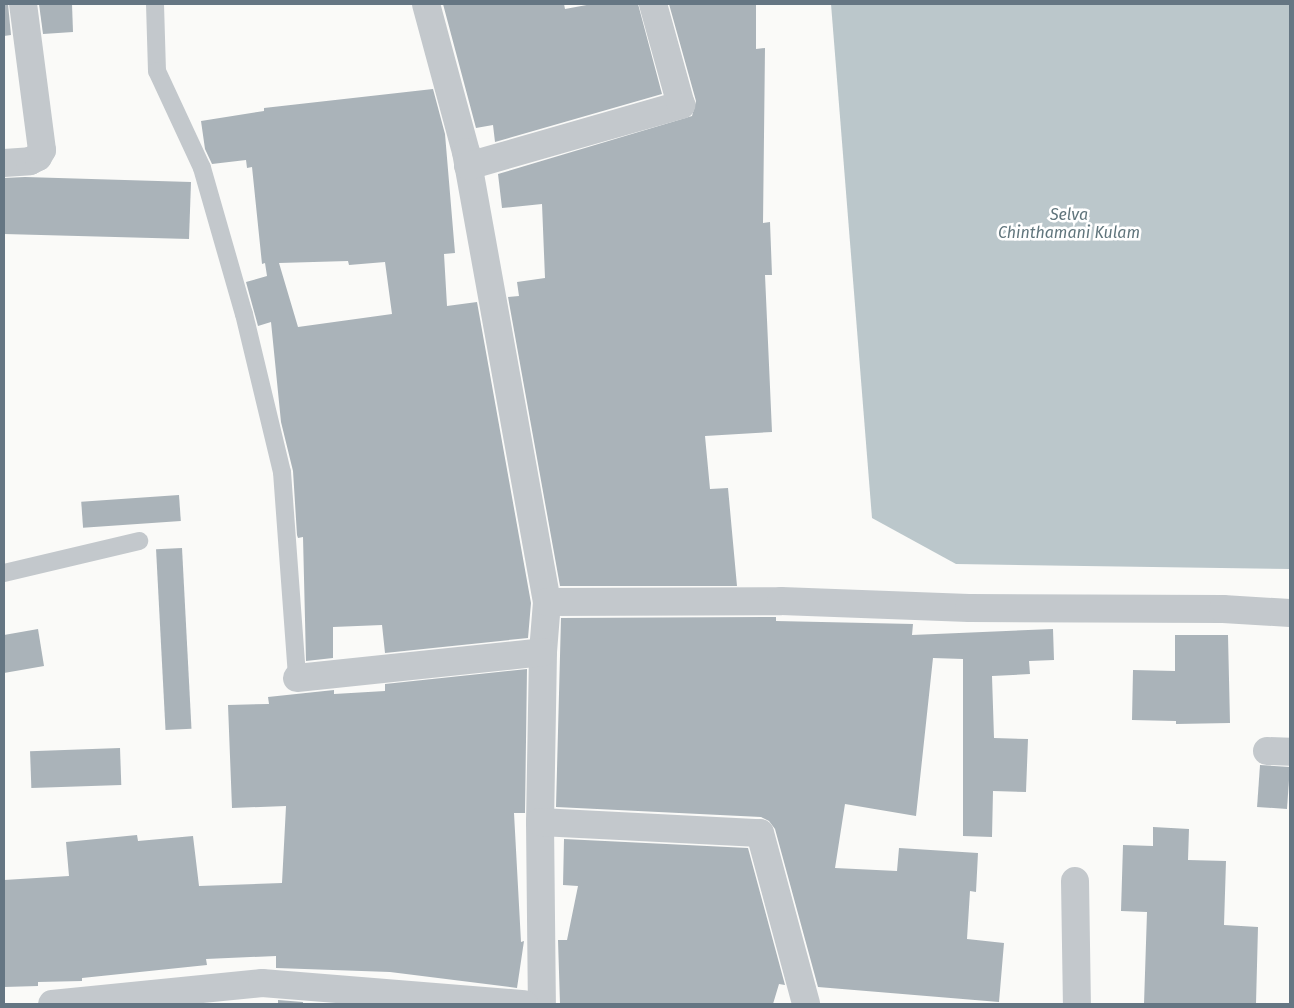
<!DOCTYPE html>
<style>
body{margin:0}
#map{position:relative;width:1294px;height:1008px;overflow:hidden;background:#fafaf8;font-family:"Fira Sans",sans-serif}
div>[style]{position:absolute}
.water>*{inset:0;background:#bbc7cb}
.building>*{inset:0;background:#aab3b9;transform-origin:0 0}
.lane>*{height:18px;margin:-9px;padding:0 9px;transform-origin:9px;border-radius:9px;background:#c3c8cc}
.street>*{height:28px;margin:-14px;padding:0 14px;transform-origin:14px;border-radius:14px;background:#c3c8cc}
span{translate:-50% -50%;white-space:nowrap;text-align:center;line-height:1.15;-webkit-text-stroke:5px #fff;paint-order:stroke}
.water-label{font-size:16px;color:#60757c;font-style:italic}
.frame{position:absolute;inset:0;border:5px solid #657683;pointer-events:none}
</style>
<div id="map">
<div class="water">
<div style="clip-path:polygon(831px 4px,1290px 4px,1290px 569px,956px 564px,872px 518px)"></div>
</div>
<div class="building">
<div style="clip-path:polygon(4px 4px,8px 4px,11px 35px,4px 36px)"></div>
<div style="clip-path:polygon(39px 4px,72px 4px,73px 32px,43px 34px)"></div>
<div style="clip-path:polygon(443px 4px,564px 4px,565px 9px,592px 4px,638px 4px,662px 94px,495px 142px,493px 125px,476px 128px)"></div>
<div style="clip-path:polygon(669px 4px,756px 4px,756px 49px,765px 48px,763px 223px,770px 222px,772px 275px,765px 275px,772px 432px,705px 436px,710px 489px,728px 488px,737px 586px,560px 586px,508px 297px,519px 296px,517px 282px,545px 278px,542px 204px,502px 208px,498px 174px,692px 116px,696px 101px)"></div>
<div style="clip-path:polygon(evenodd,433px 89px,445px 134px,455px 253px,444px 254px,447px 306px,477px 302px,531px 603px,528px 638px,385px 653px,382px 625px,333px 627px,333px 658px,306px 661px,303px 537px,298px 538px,297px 535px,293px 471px,281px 422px,271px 322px,258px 326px,246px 282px,267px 276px,265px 263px,262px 264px,252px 167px,247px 168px,246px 160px,212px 164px,205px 149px,201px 121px,264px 111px,264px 108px,433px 89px,348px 261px,349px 265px,385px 262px,392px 314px,298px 327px,279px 263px,348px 261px)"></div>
<div style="clip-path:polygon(25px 177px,191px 182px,189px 239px,4px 234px,4px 178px)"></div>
<div style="left:179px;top:495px;width:26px;height:98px;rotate:86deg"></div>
<div style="left:182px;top:548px;width:181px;height:26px;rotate:87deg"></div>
<div style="clip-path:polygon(776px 617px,776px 621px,913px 624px,912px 635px,1053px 629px,1054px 660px,1029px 661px,1030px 674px,992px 676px,994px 738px,1028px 739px,1026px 792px,993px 791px,992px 837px,963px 836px,963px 659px,933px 658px,916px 816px,845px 804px,835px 868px,897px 871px,899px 848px,978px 853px,976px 892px,970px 891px,967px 939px,1004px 943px,999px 1002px,818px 987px,775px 829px,769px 821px,761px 817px,556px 807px,561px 618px)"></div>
<div style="clip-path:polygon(38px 629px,44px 666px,4px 673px,4px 635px)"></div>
<div style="clip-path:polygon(1175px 635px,1228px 635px,1230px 723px,1176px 724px,1176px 721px,1132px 720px,1133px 670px,1175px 671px)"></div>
<div style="clip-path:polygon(527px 669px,525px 813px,514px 813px,521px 942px,524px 941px,517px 988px,390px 972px,276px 968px,276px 956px,206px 959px,207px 965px,82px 978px,82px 981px,38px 982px,38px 986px,4px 987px,4px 880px,69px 876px,66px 842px,137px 835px,138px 841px,193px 836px,199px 886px,282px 883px,286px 806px,232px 808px,228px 705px,269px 704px,268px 697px,334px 690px,334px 694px,385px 691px,385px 684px)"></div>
<div style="left:120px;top:748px;width:37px;height:90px;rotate:88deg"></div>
<div style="left:1260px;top:765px;width:30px;height:42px;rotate:4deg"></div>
<div style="clip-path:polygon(1153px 827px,1189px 829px,1188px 860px,1226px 861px,1224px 925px,1258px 927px,1256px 1004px,1144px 1004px,1147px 912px,1121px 911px,1123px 845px,1153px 846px)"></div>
<div style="clip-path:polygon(564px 839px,748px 848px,785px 985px,779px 984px,773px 1004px,560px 1004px,558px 940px,567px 940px,578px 886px,563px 885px)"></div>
<div style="clip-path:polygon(278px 1000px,303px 1002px,303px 1004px,278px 1004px)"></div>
</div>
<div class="lane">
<div style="left:155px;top:4px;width:67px;rotate:88.3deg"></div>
<div style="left:157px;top:71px;width:107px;rotate:65.1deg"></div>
<div style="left:202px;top:168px;width:152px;rotate:74deg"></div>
<div style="left:244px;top:314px;width:163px;rotate:76.5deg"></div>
<div style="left:282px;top:472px;width:207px;rotate:85.8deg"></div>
<div style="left:4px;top:573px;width:139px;rotate:-13.3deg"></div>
</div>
<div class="street">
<div style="left:426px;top:4px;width:153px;rotate:74.9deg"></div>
<div style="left:466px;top:152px;width:457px;rotate:79.8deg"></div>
<div style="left:547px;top:602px;width:50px;rotate:94.6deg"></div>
<div style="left:543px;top:652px;width:170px;rotate:91deg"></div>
<div style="left:540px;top:822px;width:182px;rotate:89.4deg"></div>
<div style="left:4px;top:163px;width:26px;rotate:-4deg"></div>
<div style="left:30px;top:161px;width:9px;rotate:-27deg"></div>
<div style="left:38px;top:157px;width:8px;rotate:-60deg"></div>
<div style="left:42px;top:150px;width:147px;rotate:-97.4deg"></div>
<div style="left:468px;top:166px;width:222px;rotate:-16deg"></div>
<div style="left:681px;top:105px;width:105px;rotate:-105.5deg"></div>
<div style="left:547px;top:602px;width:234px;rotate:-0.2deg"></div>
<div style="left:781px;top:601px;width:188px;rotate:2.1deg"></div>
<div style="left:969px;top:608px;width:254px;rotate:0.2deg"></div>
<div style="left:1223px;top:609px;width:67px;rotate:3.4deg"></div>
<div style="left:297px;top:678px;width:247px;rotate:-6deg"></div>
<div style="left:1267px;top:751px;width:23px;rotate:2deg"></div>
<div style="left:540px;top:822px;width:220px;rotate:2.9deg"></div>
<div style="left:760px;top:833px;width:177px;rotate:74.9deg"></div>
<div style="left:1075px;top:881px;width:123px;rotate:89.1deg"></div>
<div style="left:52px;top:1004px;width:211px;rotate:-5.7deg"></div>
<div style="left:262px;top:983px;width:263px;rotate:4.6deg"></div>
</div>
<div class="water-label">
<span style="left:1069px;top:224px">Selva<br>Chinthamani Kulam</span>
</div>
<div class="frame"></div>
</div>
